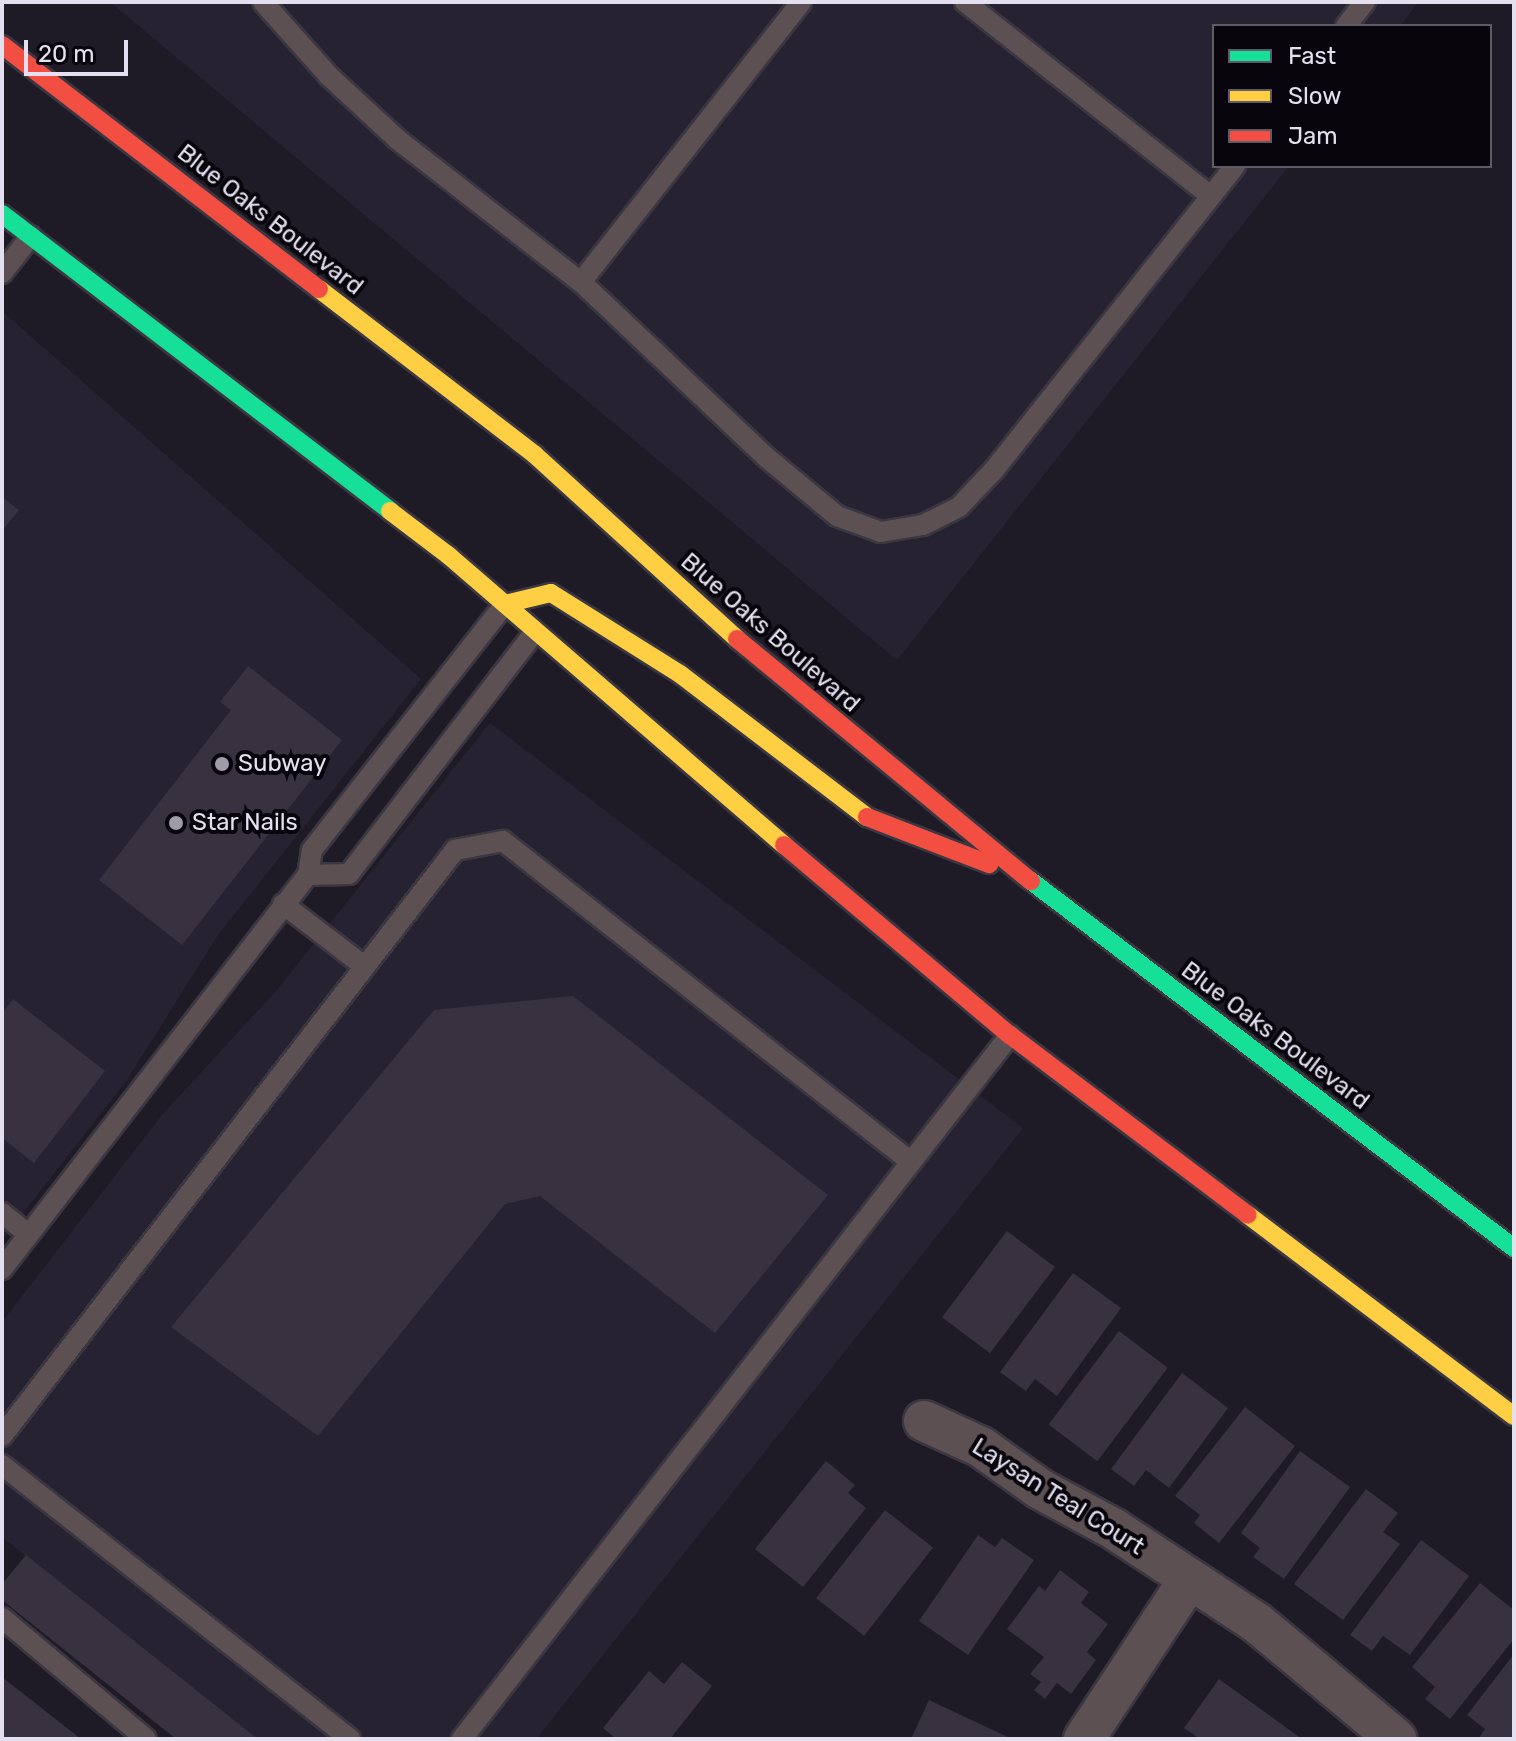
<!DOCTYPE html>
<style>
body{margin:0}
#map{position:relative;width:1516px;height:1741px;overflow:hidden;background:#1e1b26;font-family:Rubik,sans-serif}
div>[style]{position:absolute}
.commercial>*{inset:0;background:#262232}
.building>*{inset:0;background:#38313f;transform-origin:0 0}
.roads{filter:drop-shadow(2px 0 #3b3741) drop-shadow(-2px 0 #3b3741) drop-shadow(0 2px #3b3741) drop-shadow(0 -2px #3b3741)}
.lane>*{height:20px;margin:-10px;padding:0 10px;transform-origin:10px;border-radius:10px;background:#5d5053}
.street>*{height:40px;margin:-20px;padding:0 20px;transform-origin:20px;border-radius:20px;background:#5d5053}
.fast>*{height:18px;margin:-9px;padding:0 9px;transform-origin:9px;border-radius:9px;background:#16e098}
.slow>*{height:18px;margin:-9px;padding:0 9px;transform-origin:9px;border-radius:9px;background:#ffcf43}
.jam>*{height:18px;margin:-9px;padding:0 9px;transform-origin:9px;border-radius:9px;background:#f24e42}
.dots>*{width:22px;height:22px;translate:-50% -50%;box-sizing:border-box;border:4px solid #07040c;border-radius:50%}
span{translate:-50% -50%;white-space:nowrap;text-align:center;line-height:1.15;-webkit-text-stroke:8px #07040c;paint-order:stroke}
.street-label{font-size:24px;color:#e4e0ef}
.poi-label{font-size:24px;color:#e4e0ef}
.left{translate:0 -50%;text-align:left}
.frame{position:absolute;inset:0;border:4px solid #e4e0ef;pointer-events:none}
.legend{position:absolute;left:1212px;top:24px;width:280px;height:144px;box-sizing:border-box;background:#07040c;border:2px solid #5f5c67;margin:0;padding:10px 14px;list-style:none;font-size:24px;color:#e4e0ef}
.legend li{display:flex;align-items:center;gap:16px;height:40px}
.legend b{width:40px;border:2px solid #5f5c67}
.scale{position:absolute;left:24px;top:40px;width:104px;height:36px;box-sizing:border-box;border:4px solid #e4e0ef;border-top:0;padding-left:10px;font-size:24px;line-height:28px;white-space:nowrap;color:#e4e0ef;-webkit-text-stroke:6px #07040c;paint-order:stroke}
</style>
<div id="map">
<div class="commercial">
<div style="clip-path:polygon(110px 2px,1419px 2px,1400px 26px,1214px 26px,1214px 166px,1289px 166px,897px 660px)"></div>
<div style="clip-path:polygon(2px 311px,421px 679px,218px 935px,127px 1080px,2px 1240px)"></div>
<div style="clip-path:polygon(490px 723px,1023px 1128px,536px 1739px,257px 1739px,2px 1537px,2px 1322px,162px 1115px,276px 991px)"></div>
</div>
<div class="building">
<div style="clip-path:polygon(2px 497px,19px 510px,2px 531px)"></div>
<div style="clip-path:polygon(248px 666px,342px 740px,182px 945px,99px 880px,231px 710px,220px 702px)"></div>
<div style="clip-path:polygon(573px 996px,828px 1195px,715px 1333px,540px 1196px,505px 1204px,318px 1436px,171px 1327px,434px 1010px)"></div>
<div style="clip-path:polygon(13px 999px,105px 1071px,34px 1163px,2px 1138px,2px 1013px)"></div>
<div style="left:1007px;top:1231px;width:60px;height:108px;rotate:37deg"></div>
<div style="clip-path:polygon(1073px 1273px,1121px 1308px,1057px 1396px,1035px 1379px,1026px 1391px,1000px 1372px)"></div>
<div style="left:1119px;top:1331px;width:61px;height:117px;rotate:37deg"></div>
<div style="clip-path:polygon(1182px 1373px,1228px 1408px,1169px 1488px,1146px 1470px,1134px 1486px,1111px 1469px)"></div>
<div style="clip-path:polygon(1245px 1407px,1295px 1446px,1219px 1543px,1194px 1523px,1200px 1515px,1175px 1496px)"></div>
<div style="clip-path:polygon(1300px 1451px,1350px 1487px,1284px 1579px,1253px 1557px,1260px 1548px,1241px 1533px)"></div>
<div style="clip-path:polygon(826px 1461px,855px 1485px,848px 1493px,866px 1508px,803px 1587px,755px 1549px)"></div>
<div style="clip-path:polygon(1366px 1489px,1398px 1513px,1383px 1532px,1400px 1544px,1343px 1620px,1294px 1584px)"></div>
<div style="left:885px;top:1510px;width:61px;height:112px;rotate:38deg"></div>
<div style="clip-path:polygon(978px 1535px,995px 1547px,1002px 1538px,1034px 1560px,968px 1655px,919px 1621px)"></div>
<div style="clip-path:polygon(1421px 1540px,1469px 1576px,1410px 1655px,1383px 1636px,1372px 1651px,1350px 1635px)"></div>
<div style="clip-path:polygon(26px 1555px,258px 1739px,176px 1739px,2px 1600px,2px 1584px)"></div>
<div style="clip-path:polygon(1060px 1570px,1089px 1592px,1081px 1603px,1108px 1624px,1087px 1652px,1096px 1660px,1071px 1694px,1057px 1683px,1045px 1699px,1034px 1690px,1041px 1682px,1030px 1674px,1044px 1657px,1007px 1629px,1039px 1586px,1045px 1591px)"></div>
<div style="clip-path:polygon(1480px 1583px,1514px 1610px,1514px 1639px,1450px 1719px,1425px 1699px,1435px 1687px,1412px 1667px)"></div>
<div style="clip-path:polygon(1514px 1654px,1514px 1739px,1478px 1739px,1485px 1729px,1467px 1715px)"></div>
<div style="clip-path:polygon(682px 1662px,712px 1686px,670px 1739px,616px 1739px,603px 1728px,649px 1671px,664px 1684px)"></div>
<div style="clip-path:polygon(2px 1677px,81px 1739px,2px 1739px)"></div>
<div style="clip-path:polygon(1219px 1679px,1302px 1739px,1200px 1739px,1184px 1728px)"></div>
<div style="clip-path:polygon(929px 1700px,1012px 1739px,911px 1739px)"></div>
</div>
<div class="roads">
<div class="lane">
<div style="left:263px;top:2px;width:99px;rotate:48.3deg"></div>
<div style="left:329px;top:76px;width:93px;rotate:42.8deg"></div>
<div style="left:397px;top:139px;width:233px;rotate:37.9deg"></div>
<div style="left:581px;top:282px;width:255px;rotate:43.4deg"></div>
<div style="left:766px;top:457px;width:92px;rotate:39.7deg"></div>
<div style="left:837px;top:516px;width:47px;rotate:20deg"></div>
<div style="left:881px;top:532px;width:43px;rotate:-9.5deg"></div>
<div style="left:923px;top:525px;width:40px;rotate:-26.6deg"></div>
<div style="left:959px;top:507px;width:51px;rotate:-46.6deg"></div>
<div style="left:994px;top:470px;width:388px;rotate:-51.6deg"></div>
<div style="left:965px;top:2px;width:313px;rotate:38.3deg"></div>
<div style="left:1346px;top:26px;width:31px;rotate:-52deg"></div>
<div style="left:2px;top:273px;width:47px;rotate:-51.9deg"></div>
<div style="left:581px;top:282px;width:356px;rotate:-51.8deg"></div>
<div style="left:308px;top:875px;width:41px;rotate:-1.4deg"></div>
<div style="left:349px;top:874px;width:305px;rotate:-52.5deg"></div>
<div style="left:283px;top:904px;width:103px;rotate:37.5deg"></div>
<div style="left:2px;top:1213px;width:33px;rotate:39deg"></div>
<div style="left:2px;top:1269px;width:499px;rotate:-52.2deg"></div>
<div style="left:308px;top:875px;width:25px;rotate:-81deg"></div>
<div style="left:312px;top:850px;width:313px;rotate:-51.9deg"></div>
<div style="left:2px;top:1436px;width:741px;rotate:-52.29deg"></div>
<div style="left:455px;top:850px;width:49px;rotate:-10.6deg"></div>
<div style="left:503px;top:841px;width:519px;rotate:38.19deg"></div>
<div style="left:2px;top:1465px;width:443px;rotate:38.2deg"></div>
<div style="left:2px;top:1618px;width:188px;rotate:40deg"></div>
<div style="left:462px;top:1739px;width:892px;rotate:-52.1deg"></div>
</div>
<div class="street">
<div style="left:924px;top:1421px;width:63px;rotate:24.5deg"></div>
<div style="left:981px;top:1447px;width:72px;rotate:35.4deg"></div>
<div style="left:1040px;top:1489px;width:84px;rotate:28.4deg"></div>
<div style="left:1114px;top:1529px;width:171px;rotate:33.3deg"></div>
<div style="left:1257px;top:1623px;width:181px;rotate:39.8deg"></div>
<div style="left:1084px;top:1739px;width:191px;rotate:-56.6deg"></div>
</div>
<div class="fast">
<div style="left:2px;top:214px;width:489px;rotate:37.4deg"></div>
<div style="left:1031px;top:881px;width:607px;rotate:37.23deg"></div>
</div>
<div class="slow">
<div style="left:319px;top:289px;width:272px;rotate:37.5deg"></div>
<div style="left:535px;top:455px;width:273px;rotate:42.3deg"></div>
<div style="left:390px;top:511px;width:73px;rotate:37.2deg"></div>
<div style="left:448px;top:555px;width:444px;rotate:40.8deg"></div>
<div style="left:505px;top:604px;width:47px;rotate:-13.4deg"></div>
<div style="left:551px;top:593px;width:152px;rotate:32.1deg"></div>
<div style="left:680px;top:674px;width:235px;rotate:37.4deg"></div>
<div style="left:1248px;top:1215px;width:333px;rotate:37.1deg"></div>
</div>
<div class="jam">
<div style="left:2px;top:45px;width:400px;rotate:37.6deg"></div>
<div style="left:737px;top:639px;width:381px;rotate:39.5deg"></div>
<div style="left:867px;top:817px;width:131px;rotate:21.1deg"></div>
<div style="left:784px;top:845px;width:295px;rotate:40.1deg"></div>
<div style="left:1010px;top:1035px;width:298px;rotate:37.1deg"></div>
</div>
</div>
<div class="dots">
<div style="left:222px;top:764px;background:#9f9ba9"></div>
<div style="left:176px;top:823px;background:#9f9ba9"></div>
</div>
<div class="street-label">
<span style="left:270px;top:220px;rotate:38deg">Blue Oaks Boulevard</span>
<span style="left:770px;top:633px;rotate:41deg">Blue Oaks Boulevard</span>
<span style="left:1275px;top:1036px;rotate:37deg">Blue Oaks Boulevard</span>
<span style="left:1058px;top:1497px;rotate:32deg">Laysan Teal Court</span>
</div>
<div class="poi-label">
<span class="left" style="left:238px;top:764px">Subway</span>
<span class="left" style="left:192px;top:823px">Star Nails</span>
</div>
<div class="frame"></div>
<ul class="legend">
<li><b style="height:10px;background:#16e098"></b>Fast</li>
<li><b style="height:10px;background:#ffcf43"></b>Slow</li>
<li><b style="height:10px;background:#f24e42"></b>Jam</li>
</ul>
<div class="scale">20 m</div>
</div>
